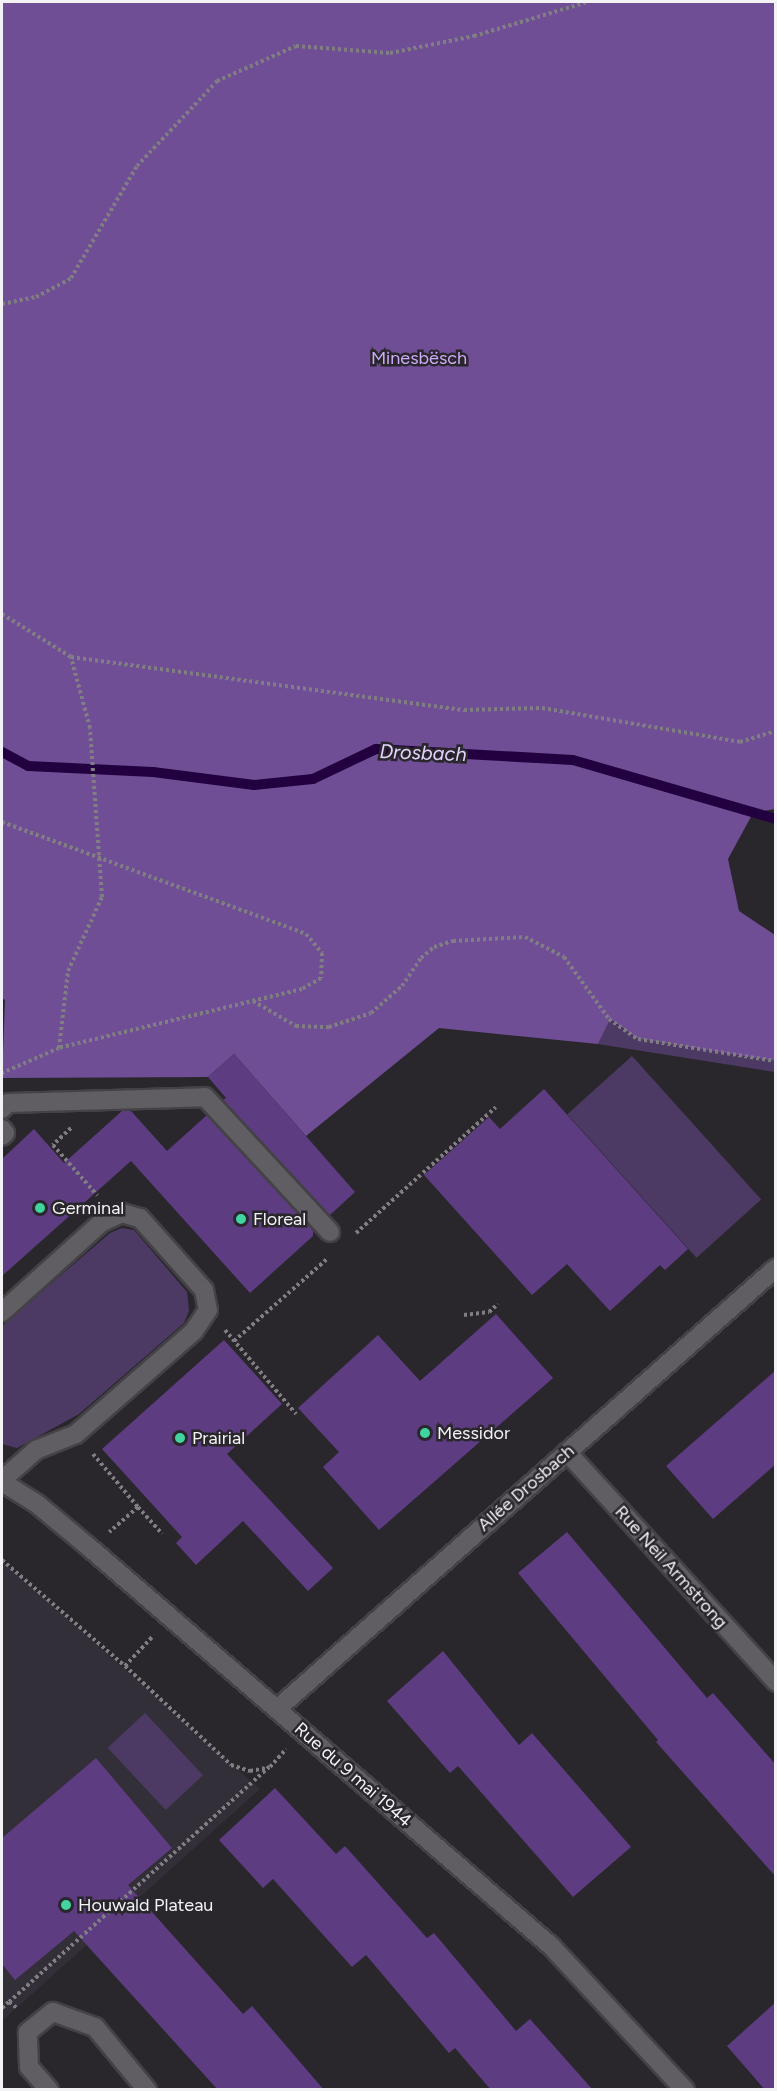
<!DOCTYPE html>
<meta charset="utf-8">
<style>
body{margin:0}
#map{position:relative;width:777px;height:2091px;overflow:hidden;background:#29272c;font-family:Figtree,sans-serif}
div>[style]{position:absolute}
.built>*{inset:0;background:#332f39}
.green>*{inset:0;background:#4d3a64;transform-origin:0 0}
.forest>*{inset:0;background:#6f4e95}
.stream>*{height:10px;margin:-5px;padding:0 5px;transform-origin:5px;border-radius:5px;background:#23003f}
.building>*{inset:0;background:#5d3c81}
.path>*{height:4px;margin-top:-2px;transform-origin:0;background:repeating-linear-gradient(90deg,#807e83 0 3px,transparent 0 6px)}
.roads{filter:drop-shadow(2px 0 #444246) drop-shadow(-2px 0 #444246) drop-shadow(0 2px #444246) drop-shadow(0 -2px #444246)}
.lane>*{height:18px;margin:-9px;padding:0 9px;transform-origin:9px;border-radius:9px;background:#605e63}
.street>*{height:18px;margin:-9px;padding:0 9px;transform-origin:9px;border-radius:9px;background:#605e63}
.dots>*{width:16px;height:16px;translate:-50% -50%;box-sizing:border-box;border:3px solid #29272c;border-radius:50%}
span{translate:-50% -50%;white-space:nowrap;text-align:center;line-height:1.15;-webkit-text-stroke:5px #29272c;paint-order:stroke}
.park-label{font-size:18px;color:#ceacfb}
.poi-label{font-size:18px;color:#f3f2f5}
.left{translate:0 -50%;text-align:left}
.street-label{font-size:18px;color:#f3f2f5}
.water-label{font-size:20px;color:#e4d3fc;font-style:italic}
.frame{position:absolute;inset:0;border:3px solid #f3f2f5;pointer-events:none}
</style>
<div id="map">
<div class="built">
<div style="clip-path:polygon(2px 1561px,260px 1789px,2px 2021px)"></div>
</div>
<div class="green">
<div style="clip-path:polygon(609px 1019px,638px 1039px,775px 1061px,775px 1072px,598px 1044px)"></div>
<div style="left:632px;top:1056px;width:193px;height:87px;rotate:48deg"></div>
<div style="clip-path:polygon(122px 1228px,134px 1230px,187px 1292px,189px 1311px,184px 1323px,79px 1414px,17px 1448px,2px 1444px,2px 1326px,110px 1233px)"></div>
<div style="left:145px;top:1713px;width:85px;height:51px;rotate:47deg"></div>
</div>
<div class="forest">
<div style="clip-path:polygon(2px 2px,775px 2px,775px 809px,753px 813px,728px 859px,739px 911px,775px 935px,775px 1061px,638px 1039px,610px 1019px,598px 1044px,439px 1028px,306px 1136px,234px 1054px,208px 1077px,2px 1078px,5px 1000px,2px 998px)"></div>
</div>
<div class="stream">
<div style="left:2px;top:752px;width:30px;rotate:28deg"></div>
<div style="left:28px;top:766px;width:125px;rotate:2.7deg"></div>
<div style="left:153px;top:772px;width:102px;rotate:7.3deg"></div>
<div style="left:254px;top:785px;width:59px;rotate:-5.8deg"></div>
<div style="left:313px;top:779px;width:70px;rotate:-25.5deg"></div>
<div style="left:376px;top:749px;width:197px;rotate:3.2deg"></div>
<div style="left:573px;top:760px;width:211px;rotate:16.2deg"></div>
</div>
<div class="building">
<div style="clip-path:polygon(234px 1054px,355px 1192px,330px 1215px,223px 1100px,226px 1098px,208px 1077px)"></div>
<div style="clip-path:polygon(544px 1089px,688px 1249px,665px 1270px,660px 1265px,610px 1311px,567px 1264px,532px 1295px,424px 1175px,489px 1117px,500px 1129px)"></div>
<div style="clip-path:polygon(122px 1111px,131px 1111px,167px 1151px,207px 1115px,313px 1230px,313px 1236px,250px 1293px,131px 1161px,2px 1276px,2px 1159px,34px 1129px,64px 1163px)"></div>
<div style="clip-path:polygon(496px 1314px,553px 1378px,379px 1530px,323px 1467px,339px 1452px,298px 1408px,378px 1335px,420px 1381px)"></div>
<div style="clip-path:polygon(224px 1340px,282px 1404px,227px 1454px,333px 1568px,308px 1591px,243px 1521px,196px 1565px,176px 1543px,182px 1537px,102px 1449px)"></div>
<div style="clip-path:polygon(776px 1370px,776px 1464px,713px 1519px,666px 1466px)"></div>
<div style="clip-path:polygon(567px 1532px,707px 1698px,713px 1693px,776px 1765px,776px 1877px,656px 1742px,658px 1740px,518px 1573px)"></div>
<div style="clip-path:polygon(443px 1651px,519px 1745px,532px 1733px,631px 1847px,573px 1897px,458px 1766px,450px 1773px,387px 1701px)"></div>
<div style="clip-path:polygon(96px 1758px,172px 1848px,128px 1885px,243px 2014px,252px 2006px,324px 2090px,218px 2090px,74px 1931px,15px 1980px,2px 1964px,2px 1838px)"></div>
<div style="clip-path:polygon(275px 1788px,336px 1854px,345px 1846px,427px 1938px,434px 1933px,516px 2031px,530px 2019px,593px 2090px,491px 2090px,455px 2048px,449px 2053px,366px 1955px,352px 1967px,273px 1879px,263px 1888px,219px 1840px)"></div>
<div style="clip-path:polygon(776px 2002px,776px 2090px,765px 2090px,727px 2046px)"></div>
</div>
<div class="path">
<div style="left:2px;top:304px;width:35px;rotate:-12deg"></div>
<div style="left:36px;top:297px;width:40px;rotate:-28deg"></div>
<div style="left:71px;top:278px;width:130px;rotate:-59.5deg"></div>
<div style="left:137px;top:166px;width:117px;rotate:-46.7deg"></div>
<div style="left:217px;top:81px;width:86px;rotate:-23.9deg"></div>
<div style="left:296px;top:46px;width:94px;rotate:4.3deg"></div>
<div style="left:390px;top:53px;width:86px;rotate:-11.4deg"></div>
<div style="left:474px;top:36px;width:118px;rotate:-16.7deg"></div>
<div style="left:2px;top:614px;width:81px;rotate:31.9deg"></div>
<div style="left:71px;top:657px;width:397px;rotate:7.7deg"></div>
<div style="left:464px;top:710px;width:78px;rotate:-1.5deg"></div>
<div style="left:542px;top:708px;width:201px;rotate:9.7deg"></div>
<div style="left:740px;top:742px;width:38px;rotate:-17deg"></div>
<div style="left:2px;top:822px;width:324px;rotate:20.2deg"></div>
<div style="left:306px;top:934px;width:25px;rotate:50deg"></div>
<div style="left:322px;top:953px;width:25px;rotate:92deg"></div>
<div style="left:321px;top:978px;width:22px;rotate:150deg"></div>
<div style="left:302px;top:989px;width:250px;rotate:166.4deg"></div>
<div style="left:59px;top:1048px;width:62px;rotate:156.3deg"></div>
<div style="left:253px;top:1001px;width:50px;rotate:30.2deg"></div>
<div style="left:296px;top:1026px;width:33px;rotate:2deg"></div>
<div style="left:329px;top:1027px;width:44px;rotate:-18.4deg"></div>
<div style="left:371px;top:1013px;width:41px;rotate:-41.1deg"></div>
<div style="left:402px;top:986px;width:34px;rotate:-56deg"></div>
<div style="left:421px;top:958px;width:17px;rotate:-40deg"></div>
<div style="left:434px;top:947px;width:20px;rotate:-18deg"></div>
<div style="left:453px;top:941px;width:72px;rotate:-3.2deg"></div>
<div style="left:525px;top:937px;width:44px;rotate:27.1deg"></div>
<div style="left:564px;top:957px;width:77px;rotate:54deg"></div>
<div style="left:609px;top:1019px;width:35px;rotate:35deg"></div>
<div style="left:638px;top:1039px;width:140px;rotate:9.1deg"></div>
<div style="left:59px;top:1048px;width:78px;rotate:-83.3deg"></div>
<div style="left:68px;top:971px;width:81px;rotate:-65.3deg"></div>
<div style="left:102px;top:897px;width:169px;rotate:-94.1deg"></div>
<div style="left:90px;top:728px;width:73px;rotate:-105deg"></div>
<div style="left:71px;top:1128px;width:25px;rotate:137deg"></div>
<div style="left:53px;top:1145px;width:67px;rotate:48.7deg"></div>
<div style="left:356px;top:1233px;width:188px;rotate:-42deg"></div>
<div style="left:464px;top:1315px;width:25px;rotate:-7deg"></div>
<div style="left:489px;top:1312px;width:12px;rotate:-42deg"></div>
<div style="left:225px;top:1330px;width:110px;rotate:49.8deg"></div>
<div style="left:234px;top:1341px;width:125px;rotate:-41.4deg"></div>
<div style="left:93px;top:1454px;width:70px;rotate:49.7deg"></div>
<div style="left:138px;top:1507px;width:38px;rotate:139deg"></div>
<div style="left:138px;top:1507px;width:36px;rotate:48deg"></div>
<div style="left:2px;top:1560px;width:162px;rotate:40.8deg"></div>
<div style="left:125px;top:1666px;width:145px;rotate:43deg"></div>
<div style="left:231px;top:1765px;width:20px;rotate:18deg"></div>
<div style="left:250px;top:1771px;width:20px;rotate:-11deg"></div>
<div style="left:270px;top:1767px;width:24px;rotate:-48deg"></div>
<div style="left:125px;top:1666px;width:41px;rotate:-47deg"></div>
<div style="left:9px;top:2002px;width:350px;rotate:-42.1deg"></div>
<div style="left:2px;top:2008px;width:9px;rotate:-41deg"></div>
<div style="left:9px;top:2002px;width:10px;rotate:37deg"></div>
</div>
<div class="roads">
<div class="lane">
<div style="left:2px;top:1109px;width:8px;rotate:-45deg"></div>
<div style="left:8px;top:1103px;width:197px;rotate:-1.7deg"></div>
<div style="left:205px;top:1097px;width:184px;rotate:47.2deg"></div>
<div style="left:2px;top:1129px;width:5px;rotate:53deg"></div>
<div style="left:5px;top:1133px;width:4px;rotate:135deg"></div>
<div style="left:2px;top:1312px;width:135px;rotate:-42deg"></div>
<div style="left:102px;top:1222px;width:22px;rotate:-24deg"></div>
<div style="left:122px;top:1213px;width:19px;rotate:16deg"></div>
<div style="left:140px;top:1218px;width:96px;rotate:48.4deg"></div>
<div style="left:204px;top:1290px;width:20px;rotate:79deg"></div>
<div style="left:208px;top:1310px;width:25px;rotate:124deg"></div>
<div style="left:194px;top:1331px;width:157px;rotate:138.9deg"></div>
<div style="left:76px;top:1434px;width:43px;rotate:158.2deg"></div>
<div style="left:36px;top:1450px;width:45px;rotate:138.6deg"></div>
</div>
<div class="street">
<div style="left:567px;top:1452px;width:311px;rotate:47.7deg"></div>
<div style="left:2px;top:1482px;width:40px;rotate:32deg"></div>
<div style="left:36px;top:1503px;width:70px;rotate:39.8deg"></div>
<div style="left:90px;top:1548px;width:609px;rotate:40.81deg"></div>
<div style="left:551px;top:1946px;width:197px;rotate:47.1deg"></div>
<div style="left:277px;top:1709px;width:666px;rotate:-41.47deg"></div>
<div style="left:49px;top:2090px;width:30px;rotate:-131deg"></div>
<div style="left:29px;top:2067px;width:35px;rotate:-92deg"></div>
<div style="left:28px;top:2032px;width:32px;rotate:-39deg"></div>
<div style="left:53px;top:2012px;width:45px;rotate:19.7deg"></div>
<div style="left:95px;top:2027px;width:82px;rotate:50.5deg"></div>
</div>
</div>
<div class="dots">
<div style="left:40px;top:1208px;background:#41d4a1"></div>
<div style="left:241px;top:1219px;background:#41d4a1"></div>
<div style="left:425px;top:1433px;background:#41d4a1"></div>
<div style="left:180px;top:1438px;background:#41d4a1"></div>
<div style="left:66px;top:1905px;background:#41d4a1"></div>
</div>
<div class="park-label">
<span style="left:419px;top:358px">Minesbësch</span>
</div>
<div class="poi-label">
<span class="left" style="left:52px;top:1208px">Germinal</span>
<span class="left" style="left:253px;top:1219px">Floreal</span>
<span class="left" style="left:437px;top:1433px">Messidor</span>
<span class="left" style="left:192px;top:1438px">Prairial</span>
<span class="left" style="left:78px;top:1905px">Houwald Plateau</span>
</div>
<div class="street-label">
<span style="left:526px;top:1488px;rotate:-41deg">Allée Drosbach</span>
<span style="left:671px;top:1567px;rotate:48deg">Rue Neil Armstrong</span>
<span style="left:353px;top:1775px;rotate:41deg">Rue du 9 mai 1944</span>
</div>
<div class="water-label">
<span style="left:423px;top:753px;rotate:2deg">Drosbach</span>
</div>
<div class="frame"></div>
</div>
